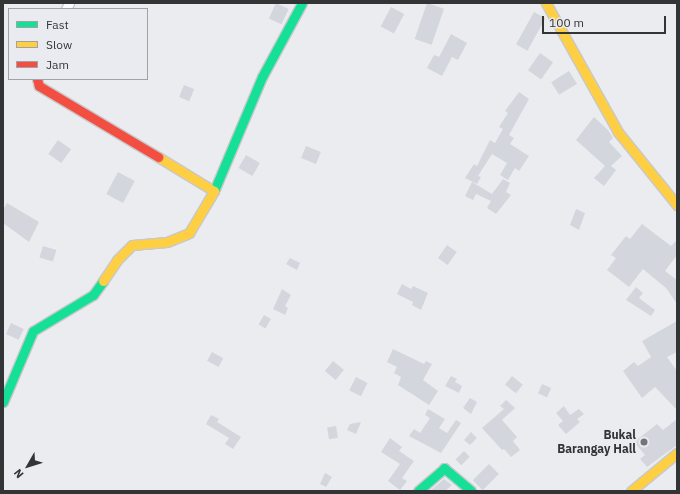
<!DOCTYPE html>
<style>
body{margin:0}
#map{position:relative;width:680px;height:494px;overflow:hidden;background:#ebecef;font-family:"IBM Plex Sans",sans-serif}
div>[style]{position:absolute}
.building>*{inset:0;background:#d3d6dd;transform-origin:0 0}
.roads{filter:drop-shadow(1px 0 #c8c8cb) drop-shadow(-1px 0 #c8c8cb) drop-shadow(0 1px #c8c8cb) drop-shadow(0 -1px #c8c8cb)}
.street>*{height:9px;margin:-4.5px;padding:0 4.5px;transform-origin:4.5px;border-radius:4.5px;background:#fcfcfd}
.fast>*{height:9px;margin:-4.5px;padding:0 4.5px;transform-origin:4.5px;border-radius:4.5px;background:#16e098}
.slow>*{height:9px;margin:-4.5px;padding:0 4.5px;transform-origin:4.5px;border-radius:4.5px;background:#ffcf43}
.jam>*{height:9px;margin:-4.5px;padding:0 4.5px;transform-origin:4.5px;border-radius:4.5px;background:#f24e42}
.dots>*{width:11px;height:11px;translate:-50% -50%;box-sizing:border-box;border:2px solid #e9ebf1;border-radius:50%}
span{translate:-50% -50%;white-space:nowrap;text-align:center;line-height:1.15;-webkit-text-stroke:3.5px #e9ebf1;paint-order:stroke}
.poi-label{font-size:12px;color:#333436;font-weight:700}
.right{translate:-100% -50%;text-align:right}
.frame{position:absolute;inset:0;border:4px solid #333436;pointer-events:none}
.legend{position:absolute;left:8px;top:8px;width:140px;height:72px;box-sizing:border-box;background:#e9ebf1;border:1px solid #a0a2a6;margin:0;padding:5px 7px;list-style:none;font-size:12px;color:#333436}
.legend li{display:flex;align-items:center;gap:8px;height:20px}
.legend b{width:20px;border:1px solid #a0a2a6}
.north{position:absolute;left:8px;top:446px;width:40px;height:40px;-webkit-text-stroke:3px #e9ebf1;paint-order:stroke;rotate:231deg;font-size:11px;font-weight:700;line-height:16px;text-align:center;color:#333436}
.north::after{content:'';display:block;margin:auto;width:14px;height:18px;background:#333436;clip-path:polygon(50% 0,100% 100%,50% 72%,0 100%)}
.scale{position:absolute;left:542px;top:16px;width:124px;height:18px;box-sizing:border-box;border:2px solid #333436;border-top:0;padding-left:5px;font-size:12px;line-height:14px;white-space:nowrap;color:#333436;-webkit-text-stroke:3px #e9ebf1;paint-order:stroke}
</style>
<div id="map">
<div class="building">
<div style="left:276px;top:3px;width:14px;height:17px;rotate:25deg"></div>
<div style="left:427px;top:3px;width:18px;height:38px;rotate:19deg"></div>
<div style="left:391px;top:7px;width:15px;height:22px;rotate:28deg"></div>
<div style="left:534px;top:12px;width:13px;height:37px;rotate:29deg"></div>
<div style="clip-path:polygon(451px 34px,467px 43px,458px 60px,452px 57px,442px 76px,427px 68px,434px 55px,439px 57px)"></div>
<div style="left:540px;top:53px;width:16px;height:21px;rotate:35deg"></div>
<div style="left:569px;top:71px;width:15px;height:21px;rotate:58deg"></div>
<div style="left:184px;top:85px;width:11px;height:13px;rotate:22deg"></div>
<div style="clip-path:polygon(519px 92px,529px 99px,509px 135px,514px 138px,510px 144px,529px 156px,519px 171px,515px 168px,508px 180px,500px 175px,507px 163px,492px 154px,478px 176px,481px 177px,477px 184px,465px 178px,474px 164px,477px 166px,490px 140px,495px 143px,503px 129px,499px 127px,508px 113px,505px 111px)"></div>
<div style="clip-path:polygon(594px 117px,608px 130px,613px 138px,609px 142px,622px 156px,611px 166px,616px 170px,604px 186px,594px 178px,605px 166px,576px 140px)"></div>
<div style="left:58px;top:140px;width:16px;height:17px;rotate:35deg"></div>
<div style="left:306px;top:146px;width:16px;height:13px;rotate:22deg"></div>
<div style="left:246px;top:155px;width:16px;height:15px;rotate:30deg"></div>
<div style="left:118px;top:172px;width:19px;height:25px;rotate:28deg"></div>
<div style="clip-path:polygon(503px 179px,510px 183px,506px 192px,511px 195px,496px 214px,487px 208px,491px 201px,476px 194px,473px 200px,465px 196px,472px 182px,492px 194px)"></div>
<div style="clip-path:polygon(7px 203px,39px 222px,29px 242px,3px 223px,3px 210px)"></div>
<div style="clip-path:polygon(576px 209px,585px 213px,579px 230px,570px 225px)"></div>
<div style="clip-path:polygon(642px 224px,671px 246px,677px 240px,677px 255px,665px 271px,677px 280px,677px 304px,666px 288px,643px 269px,629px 287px,607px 270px,616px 258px,611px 255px,626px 236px,630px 239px)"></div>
<div style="left:447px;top:245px;width:12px;height:16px;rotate:35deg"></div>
<div style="left:43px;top:246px;width:14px;height:12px;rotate:17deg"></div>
<div style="clip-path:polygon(290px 258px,300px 263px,297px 270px,286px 264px)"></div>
<div style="clip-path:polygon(402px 284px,411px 289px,413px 286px,428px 293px,421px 310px,412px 305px,413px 302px,397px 294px)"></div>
<div style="clip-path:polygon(636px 287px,643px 293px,639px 298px,655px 310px,651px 316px,626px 300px)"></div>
<div style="clip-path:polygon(282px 289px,291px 295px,285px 306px,288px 308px,285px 315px,273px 309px)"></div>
<div style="left:264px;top:315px;width:8px;height:11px;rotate:30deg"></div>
<div style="clip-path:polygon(677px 321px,677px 352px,667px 357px,677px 371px,677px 410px,655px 387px,642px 398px,623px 371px,634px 362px,638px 366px,651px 357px,642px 341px)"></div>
<div style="left:11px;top:323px;width:14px;height:12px;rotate:25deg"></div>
<div style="clip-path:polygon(393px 349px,424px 364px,426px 361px,432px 364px,423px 380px,438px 391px,429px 405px,398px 385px,401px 377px,394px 373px,397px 367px,387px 362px)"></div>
<div style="left:212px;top:352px;width:13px;height:10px;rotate:29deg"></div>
<div style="left:333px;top:361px;width:14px;height:13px;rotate:39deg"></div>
<div style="clip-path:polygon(451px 376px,457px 379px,455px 382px,462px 386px,459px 393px,445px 386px)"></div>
<div style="left:512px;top:376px;width:14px;height:11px;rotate:39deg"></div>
<div style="left:356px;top:377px;width:13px;height:15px;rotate:27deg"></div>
<div style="left:542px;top:384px;width:10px;height:10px;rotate:24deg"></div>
<div style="clip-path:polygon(470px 398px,477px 402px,471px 414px,463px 408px)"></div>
<div style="clip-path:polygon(506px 400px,515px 408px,502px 420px,517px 437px,513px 441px,520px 450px,511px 457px,504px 449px,502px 450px,482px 428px,504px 409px,500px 406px)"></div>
<div style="clip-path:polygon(564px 406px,570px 415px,579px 409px,584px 414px,577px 419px,580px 422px,566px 434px,558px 425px,563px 421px,556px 413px)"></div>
<div style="clip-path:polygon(428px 409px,445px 419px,439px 428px,447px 433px,456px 420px,461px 423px,441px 453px,409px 436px,414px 429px,420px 433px,430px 418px,425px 415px)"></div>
<div style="clip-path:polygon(211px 415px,219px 419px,217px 422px,241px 437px,233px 449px,225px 444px,229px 438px,206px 424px)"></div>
<div style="clip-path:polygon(677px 419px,677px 445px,647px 467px,640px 459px,645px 455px,634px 442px,657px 424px,663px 430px)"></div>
<div style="clip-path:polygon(361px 422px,356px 434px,347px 430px,350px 424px)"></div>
<div style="left:336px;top:426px;width:12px;height:9px;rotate:81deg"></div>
<div style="clip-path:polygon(471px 432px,477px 438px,470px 445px,464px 440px)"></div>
<div style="clip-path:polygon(390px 438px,402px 447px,399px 451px,414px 461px,402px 478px,407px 481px,400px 490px,388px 481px,400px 464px,381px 452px)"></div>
<div style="left:464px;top:451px;width:8px;height:12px;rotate:45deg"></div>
<div style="left:489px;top:464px;width:14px;height:23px;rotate:45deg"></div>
<div style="clip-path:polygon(325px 473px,332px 477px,326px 487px,320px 484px)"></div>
<div style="clip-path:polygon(444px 479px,452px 485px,445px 491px,430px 491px)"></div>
</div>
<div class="roads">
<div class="street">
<div style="left:66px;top:9px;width:7px;rotate:-63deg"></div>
</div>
<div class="fast">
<div style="left:214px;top:191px;width:124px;rotate:-67.2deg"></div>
<div style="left:262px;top:77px;width:84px;rotate:-61.6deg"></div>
<div style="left:3px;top:402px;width:77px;rotate:-67.1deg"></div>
<div style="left:33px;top:331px;width:70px;rotate:-31deg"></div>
<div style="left:93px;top:295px;width:17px;rotate:-54deg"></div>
<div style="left:418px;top:491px;width:35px;rotate:-41deg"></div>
<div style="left:444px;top:468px;width:35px;rotate:40deg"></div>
</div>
<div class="slow">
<div style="left:546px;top:3px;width:148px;rotate:60.8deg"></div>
<div style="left:618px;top:132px;width:94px;rotate:51.1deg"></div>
<div style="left:103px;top:281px;width:25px;rotate:-56deg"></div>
<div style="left:117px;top:260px;width:21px;rotate:-45deg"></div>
<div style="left:132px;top:245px;width:35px;rotate:-5deg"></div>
<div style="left:167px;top:242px;width:24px;rotate:-22deg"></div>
<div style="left:189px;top:233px;width:49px;rotate:-59.2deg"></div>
<div style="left:214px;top:191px;width:66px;rotate:-148.7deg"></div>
<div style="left:631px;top:491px;width:60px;rotate:-39.6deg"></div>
</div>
<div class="jam">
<div style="left:37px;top:79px;width:7px;rotate:74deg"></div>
<div style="left:39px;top:86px;width:139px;rotate:30.8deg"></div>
</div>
</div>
<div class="dots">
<div style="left:644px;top:442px;background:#737477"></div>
</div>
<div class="poi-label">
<span class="right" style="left:636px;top:442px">Bukal<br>Barangay Hall</span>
</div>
<div class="frame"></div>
<ul class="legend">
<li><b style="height:5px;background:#16e098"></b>Fast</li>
<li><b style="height:5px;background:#ffcf43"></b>Slow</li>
<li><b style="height:5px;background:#f24e42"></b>Jam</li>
</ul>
<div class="north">N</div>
<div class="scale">100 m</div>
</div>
